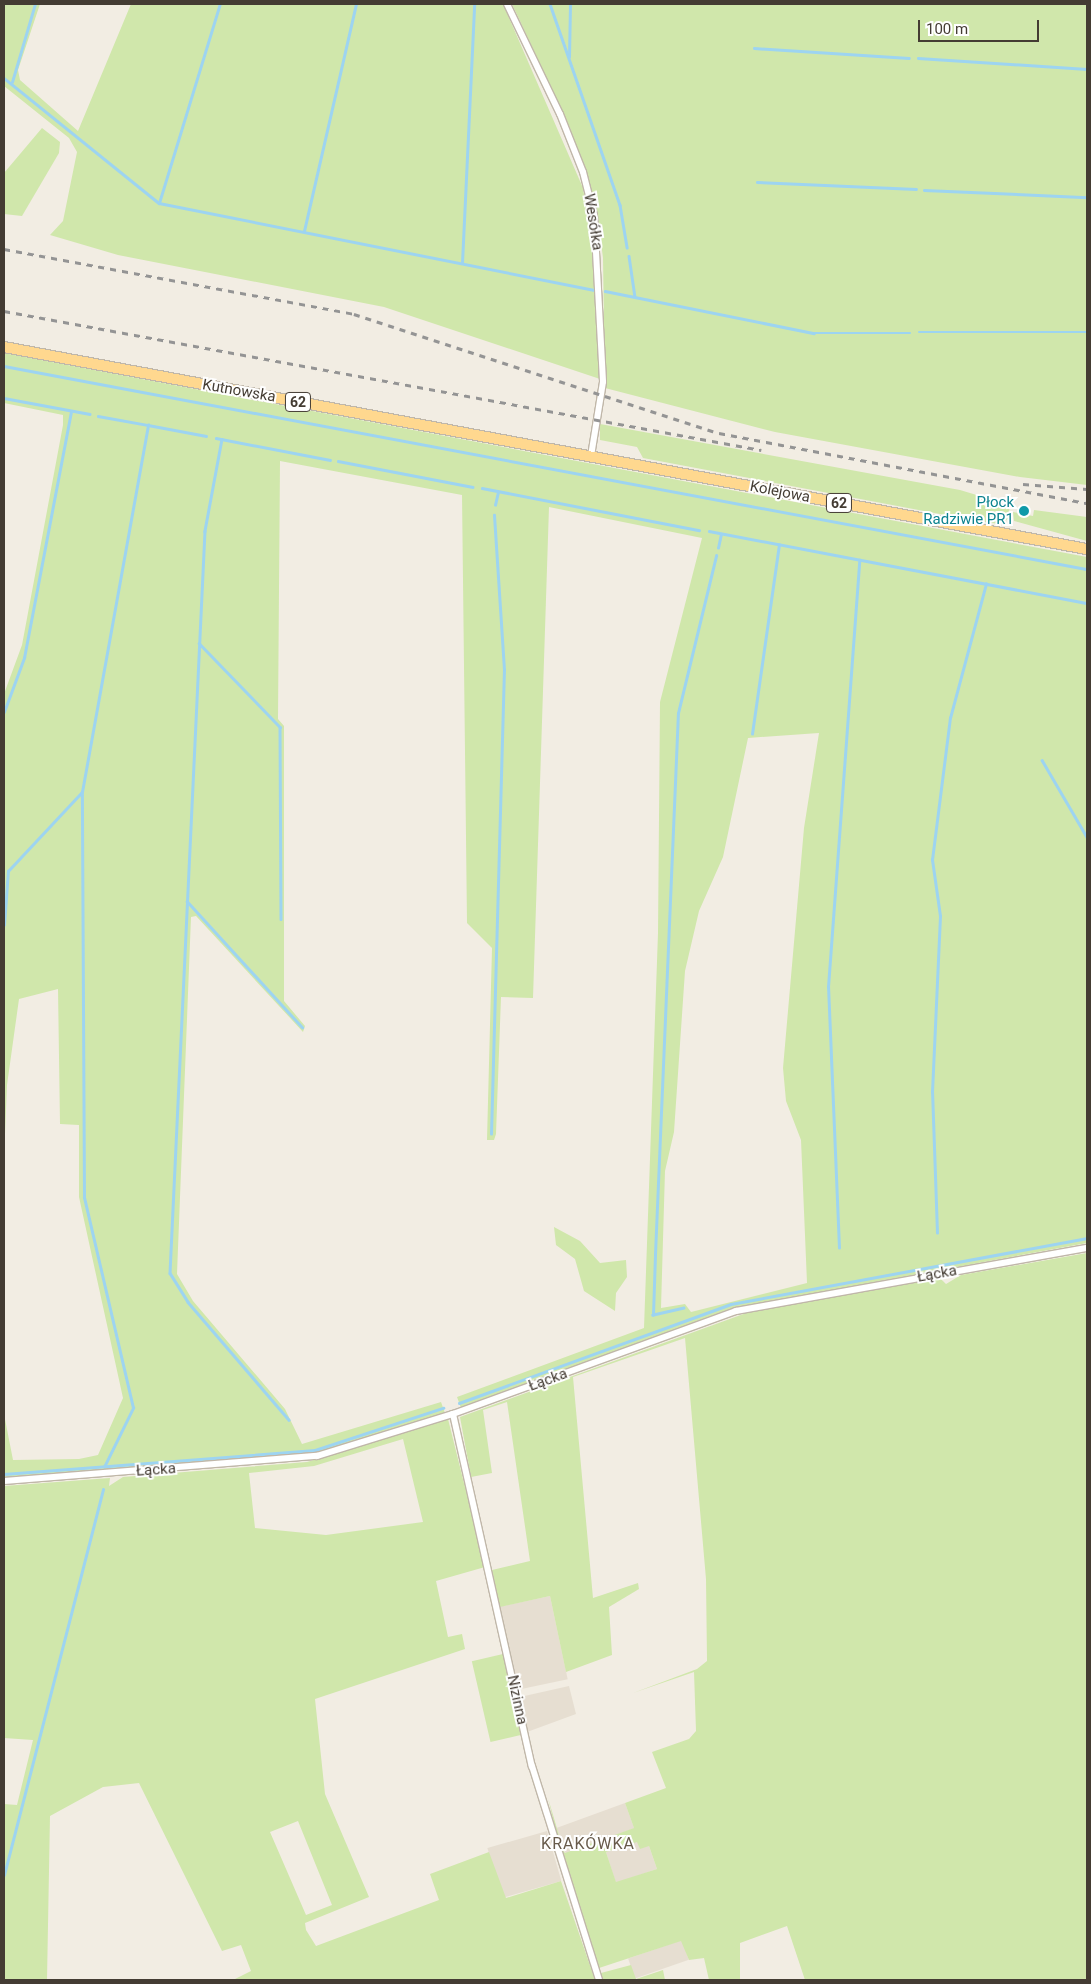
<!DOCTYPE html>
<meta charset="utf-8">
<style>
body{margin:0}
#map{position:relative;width:1091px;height:1984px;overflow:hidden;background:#f2ede3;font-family:Roboto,sans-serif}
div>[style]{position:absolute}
.residential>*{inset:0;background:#e6ded1;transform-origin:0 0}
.green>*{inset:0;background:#d0e7ab;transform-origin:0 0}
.stream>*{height:2.5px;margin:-1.25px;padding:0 1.25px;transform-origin:1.25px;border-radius:1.25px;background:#9dd4f1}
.roads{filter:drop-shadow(1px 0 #c0b7a9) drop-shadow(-1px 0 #c0b7a9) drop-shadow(0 1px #c0b7a9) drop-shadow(0 -1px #c0b7a9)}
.minor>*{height:6px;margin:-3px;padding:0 3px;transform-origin:3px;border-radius:3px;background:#fff}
.primary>*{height:10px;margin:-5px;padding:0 5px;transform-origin:5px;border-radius:5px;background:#ffd88f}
.rail>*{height:2.5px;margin-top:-1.25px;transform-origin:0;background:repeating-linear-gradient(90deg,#949494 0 6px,transparent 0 12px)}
.dots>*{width:14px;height:14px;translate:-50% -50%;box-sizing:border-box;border:2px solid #fff;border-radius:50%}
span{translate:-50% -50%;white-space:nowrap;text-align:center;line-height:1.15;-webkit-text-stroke:4px #fff;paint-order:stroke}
.shield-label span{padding:1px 4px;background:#fff;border:1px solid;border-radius:4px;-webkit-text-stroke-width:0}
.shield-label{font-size:14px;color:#443c33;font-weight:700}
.street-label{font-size:15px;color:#443c33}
.culture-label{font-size:15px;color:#0d838f}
.right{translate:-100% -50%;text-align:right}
.neighbourhood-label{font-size:16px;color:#675a4a;letter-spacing:1px}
.frame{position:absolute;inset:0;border:5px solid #443c33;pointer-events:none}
.scale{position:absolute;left:918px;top:20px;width:121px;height:22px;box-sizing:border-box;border:2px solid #443c33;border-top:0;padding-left:6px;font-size:15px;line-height:18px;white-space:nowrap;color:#443c33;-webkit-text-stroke:4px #fff;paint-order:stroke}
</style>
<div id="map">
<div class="residential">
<div style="left:550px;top:1596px;width:85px;height:51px;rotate:78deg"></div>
<div style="clip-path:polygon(569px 1686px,576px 1714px,527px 1732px,520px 1697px)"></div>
<div style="left:625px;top:1803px;width:27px;height:73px;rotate:70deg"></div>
<div style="left:547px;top:1831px;width:52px;height:62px;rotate:74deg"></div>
<div style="clip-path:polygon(637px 1841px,649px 1846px,657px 1869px,616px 1883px,606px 1852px)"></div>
<div style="left:682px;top:1940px;width:21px;height:57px;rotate:71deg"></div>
</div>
<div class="green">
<div style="clip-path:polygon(4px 4px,40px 4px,18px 70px,20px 80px,78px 131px,131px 4px,503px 4px,583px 188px,597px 274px,600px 379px,384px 307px,118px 255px,50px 235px,63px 221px,77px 152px,69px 138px,4px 86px)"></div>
<div style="clip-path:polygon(512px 4px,1087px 4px,1087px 485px,1020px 477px,775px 432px,605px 388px,603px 258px,597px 211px,570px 128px)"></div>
<div style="clip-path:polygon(42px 128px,60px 142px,59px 153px,22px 216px,4px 214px,4px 173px)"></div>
<div style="clip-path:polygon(evenodd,4px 353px,1087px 557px,1087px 1243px,744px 1306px,461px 1408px,457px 1397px,644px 1328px,658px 933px,660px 702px,702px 538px,549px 507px,533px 998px,501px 997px,496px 1134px,494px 1140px,487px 1140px,492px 948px,467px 923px,462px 495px,280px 461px,278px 719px,284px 726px,284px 1001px,305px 1026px,303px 1032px,196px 916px,191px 917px,177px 1274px,193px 1301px,285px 1409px,302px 1444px,441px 1402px,445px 1413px,314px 1454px,4px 1478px,4px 1414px,13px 1460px,79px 1459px,98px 1455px,123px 1398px,79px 1197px,79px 1125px,60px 1124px,58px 989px,19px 999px,7px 1085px,4px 1159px,4px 694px,22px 645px,63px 425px,63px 415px,4px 403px,4px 353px,819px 733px,804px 828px,783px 1068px,786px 1101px,801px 1140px,807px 1283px,691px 1312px,685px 1304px,661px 1308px,665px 1171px,674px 1132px,685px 971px,699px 911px,723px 857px,748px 738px,819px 733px)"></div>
<div style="clip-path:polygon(600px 424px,960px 490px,1010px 505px,1008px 519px,1000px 524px,977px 521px,643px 458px,637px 447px,600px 440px)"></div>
<div style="clip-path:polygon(1034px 510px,1087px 517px,1087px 541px,1014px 521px,1013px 512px,1033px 516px)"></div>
<div style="clip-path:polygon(554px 1227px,580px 1241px,600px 1263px,626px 1260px,627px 1277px,616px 1293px,615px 1311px,584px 1291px,575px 1259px,556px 1245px)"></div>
<div style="clip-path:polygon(evenodd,1087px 1253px,1087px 1980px,805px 1980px,787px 1926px,740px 1943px,740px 1980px,709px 1980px,704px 1958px,689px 1960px,681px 1941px,599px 1968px,562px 1849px,565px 1853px,634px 1828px,625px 1803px,666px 1788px,652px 1752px,689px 1739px,696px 1731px,694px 1672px,633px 1693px,697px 1669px,707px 1661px,706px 1579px,685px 1338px,573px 1377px,593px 1598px,638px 1583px,639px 1589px,609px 1607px,612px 1655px,566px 1672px,550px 1596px,500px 1607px,492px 1570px,530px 1561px,507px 1402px,483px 1410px,492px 1473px,471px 1477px,460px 1417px,749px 1312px,939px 1277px,946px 1284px,961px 1275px,1087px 1253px,637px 1842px,640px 1849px,649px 1846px,657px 1869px,616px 1882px,606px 1852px,637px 1842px)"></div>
<div style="clip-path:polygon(evenodd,448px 1419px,485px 1567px,436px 1581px,448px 1637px,462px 1634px,465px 1649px,315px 1699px,325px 1794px,369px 1897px,305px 1923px,306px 1930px,316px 1946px,439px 1900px,430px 1874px,489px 1852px,506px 1898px,561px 1881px,595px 1980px,233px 1980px,251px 1971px,241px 1945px,222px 1951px,139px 1783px,103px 1787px,50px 1816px,47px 1980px,4px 1980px,4px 1804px,17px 1805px,33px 1740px,4px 1738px,4px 1486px,110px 1478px,109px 1486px,123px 1477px,307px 1462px,448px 1419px,403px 1439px,423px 1522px,326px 1535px,255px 1528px,249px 1473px,314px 1466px,403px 1439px,448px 1419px,298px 1821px,332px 1905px,306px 1915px,270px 1832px,298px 1821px)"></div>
<div style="left:503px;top:1654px;width:83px;height:32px;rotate:77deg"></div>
<div style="clip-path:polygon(548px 1798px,561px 1842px,558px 1840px)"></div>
<div style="clip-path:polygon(631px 1965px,636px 1979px,663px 1970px,665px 1980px,603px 1980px,601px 1973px)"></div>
</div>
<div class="stream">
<div style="left:550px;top:4px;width:213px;rotate:70.8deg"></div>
<div style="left:620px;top:205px;width:43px;rotate:80.5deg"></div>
<div style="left:754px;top:48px;width:155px;rotate:3.7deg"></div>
<div style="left:569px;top:57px;width:53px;rotate:-88.9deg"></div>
<div style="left:918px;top:58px;width:169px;rotate:3.7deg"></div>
<div style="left:4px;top:78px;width:199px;rotate:38.9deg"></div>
<div style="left:159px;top:203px;width:446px;rotate:11.3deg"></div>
<div style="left:12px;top:82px;width:81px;rotate:-73.6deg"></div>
<div style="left:757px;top:182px;width:159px;rotate:2.5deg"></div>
<div style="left:924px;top:190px;width:163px;rotate:2.5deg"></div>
<div style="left:159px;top:203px;width:208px;rotate:-73deg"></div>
<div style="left:304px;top:231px;width:233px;rotate:-77.1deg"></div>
<div style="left:629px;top:256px;width:41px;rotate:81.7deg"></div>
<div style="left:462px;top:263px;width:259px;rotate:-87.3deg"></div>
<div style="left:605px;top:291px;width:213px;rotate:11.4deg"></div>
<div style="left:814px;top:333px;width:96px"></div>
<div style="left:919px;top:332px;width:168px"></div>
<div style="left:4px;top:366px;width:1102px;rotate:10.62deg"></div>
<div style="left:4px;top:398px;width:87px;rotate:10.5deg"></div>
<div style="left:98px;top:416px;width:51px;rotate:10.2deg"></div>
<div style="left:216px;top:438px;width:116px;rotate:10.9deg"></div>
<div style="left:222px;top:439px;width:94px;rotate:100.5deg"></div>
<div style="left:205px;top:531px;width:743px;rotate:92.7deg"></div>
<div style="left:170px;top:1273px;width:34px;rotate:58deg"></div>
<div style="left:188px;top:1302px;width:155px;rotate:49.4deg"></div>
<div style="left:338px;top:461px;width:137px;rotate:10.9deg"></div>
<div style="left:482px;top:488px;width:221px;rotate:11deg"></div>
<div style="left:495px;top:505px;width:13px;rotate:-77deg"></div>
<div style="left:709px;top:531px;width:385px;rotate:10.8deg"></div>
<div style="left:718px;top:548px;width:14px;rotate:-78deg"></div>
<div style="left:199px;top:643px;width:117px;rotate:46deg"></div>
<div style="left:280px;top:727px;width:192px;rotate:89.7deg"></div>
<div style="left:4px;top:712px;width:58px;rotate:-69.7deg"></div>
<div style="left:24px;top:658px;width:251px;rotate:-79.2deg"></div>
<div style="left:752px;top:734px;width:191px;rotate:-81.9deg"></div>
<div style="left:1042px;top:760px;width:89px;rotate:59.7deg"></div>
<div style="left:187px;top:901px;width:171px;rotate:47.6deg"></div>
<div style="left:4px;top:925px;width:54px;rotate:-85.8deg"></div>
<div style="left:8px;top:871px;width:107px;rotate:-46.9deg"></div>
<div style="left:491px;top:1134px;width:464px;rotate:-88.4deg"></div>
<div style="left:504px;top:670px;width:155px;rotate:-93.7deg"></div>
<div style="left:937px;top:1233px;width:141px;rotate:-92deg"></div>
<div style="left:932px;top:1092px;width:176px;rotate:-87.4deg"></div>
<div style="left:940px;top:916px;width:57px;rotate:-98.1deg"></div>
<div style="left:932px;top:860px;width:143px;rotate:-82.8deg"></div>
<div style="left:950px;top:718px;width:139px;rotate:-75deg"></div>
<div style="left:839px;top:1248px;width:261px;rotate:-92.4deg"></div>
<div style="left:828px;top:987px;width:428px;rotate:-85.8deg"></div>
<div style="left:684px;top:1308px;width:32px;rotate:167deg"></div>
<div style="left:653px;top:1315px;width:61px;rotate:-88.1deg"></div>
<div style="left:655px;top:1254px;width:541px;rotate:-87.57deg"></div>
<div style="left:678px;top:713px;width:162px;rotate:-76.4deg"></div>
<div style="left:459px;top:1403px;width:289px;rotate:-20deg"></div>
<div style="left:731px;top:1304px;width:362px;rotate:-10.5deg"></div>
<div style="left:104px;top:1467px;width:66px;rotate:-63.8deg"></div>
<div style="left:133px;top:1408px;width:216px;rotate:-103.1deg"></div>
<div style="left:84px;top:1198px;width:406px;rotate:-90.3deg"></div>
<div style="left:82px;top:792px;width:373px;rotate:-79.8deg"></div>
<div style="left:148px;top:425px;width:59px;rotate:10.7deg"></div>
<div style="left:4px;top:1474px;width:312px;rotate:-4.4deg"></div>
<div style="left:315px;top:1450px;width:135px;rotate:-18.2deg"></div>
<div style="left:4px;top:1875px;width:398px;rotate:-75.6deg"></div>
</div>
<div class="roads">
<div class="minor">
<div style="left:507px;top:4px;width:122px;rotate:64.3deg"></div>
<div style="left:560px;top:114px;width:62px;rotate:68.4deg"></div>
<div style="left:583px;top:172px;width:44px;rotate:75.7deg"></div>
<div style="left:594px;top:215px;width:167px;rotate:86.9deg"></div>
<div style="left:603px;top:382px;width:75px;rotate:99.2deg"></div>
<div style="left:453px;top:1414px;width:361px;rotate:77.4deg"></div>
<div style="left:532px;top:1766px;width:224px;rotate:72.6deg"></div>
<div style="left:4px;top:1481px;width:314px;rotate:-4.6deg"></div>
<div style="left:317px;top:1456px;width:142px;rotate:-17.2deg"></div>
<div style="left:453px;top:1414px;width:301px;rotate:-20deg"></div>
<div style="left:736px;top:1311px;width:357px;rotate:-10.2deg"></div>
</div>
<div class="primary">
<div style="left:4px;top:347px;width:1102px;rotate:10.57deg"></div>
</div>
</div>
<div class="rail">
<div style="left:4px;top:249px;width:356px;rotate:10.5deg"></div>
<div style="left:354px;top:314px;width:384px;rotate:18.1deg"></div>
<div style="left:719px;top:433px;width:375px;rotate:10.8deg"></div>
<div style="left:4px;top:311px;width:770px;rotate:10.4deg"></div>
<div style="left:1023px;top:484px;width:64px;rotate:4.5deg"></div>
</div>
<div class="dots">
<div style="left:1024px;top:511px;background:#0f9aa8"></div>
</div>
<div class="shield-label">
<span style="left:298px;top:402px">62</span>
<span style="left:839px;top:503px">62</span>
</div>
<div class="street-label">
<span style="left:593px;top:222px;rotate:81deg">Wesółka</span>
<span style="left:239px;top:391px;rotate:10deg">Kutnowska</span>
<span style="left:780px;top:492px;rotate:11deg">Kolejowa</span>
<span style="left:937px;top:1274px;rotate:-10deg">Łącka</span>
<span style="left:548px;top:1380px;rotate:-20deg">Łącka</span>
<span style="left:156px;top:1470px;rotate:-4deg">Łącka</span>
<span style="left:517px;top:1700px;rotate:78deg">Nizinna</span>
</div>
<div class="culture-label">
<span class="right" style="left:1014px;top:511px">Płock<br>Radziwie PR1</span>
</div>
<div class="neighbourhood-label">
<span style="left:588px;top:1844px">KRAKÓWKA</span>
</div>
<div class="frame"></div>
<div class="scale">100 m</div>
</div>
